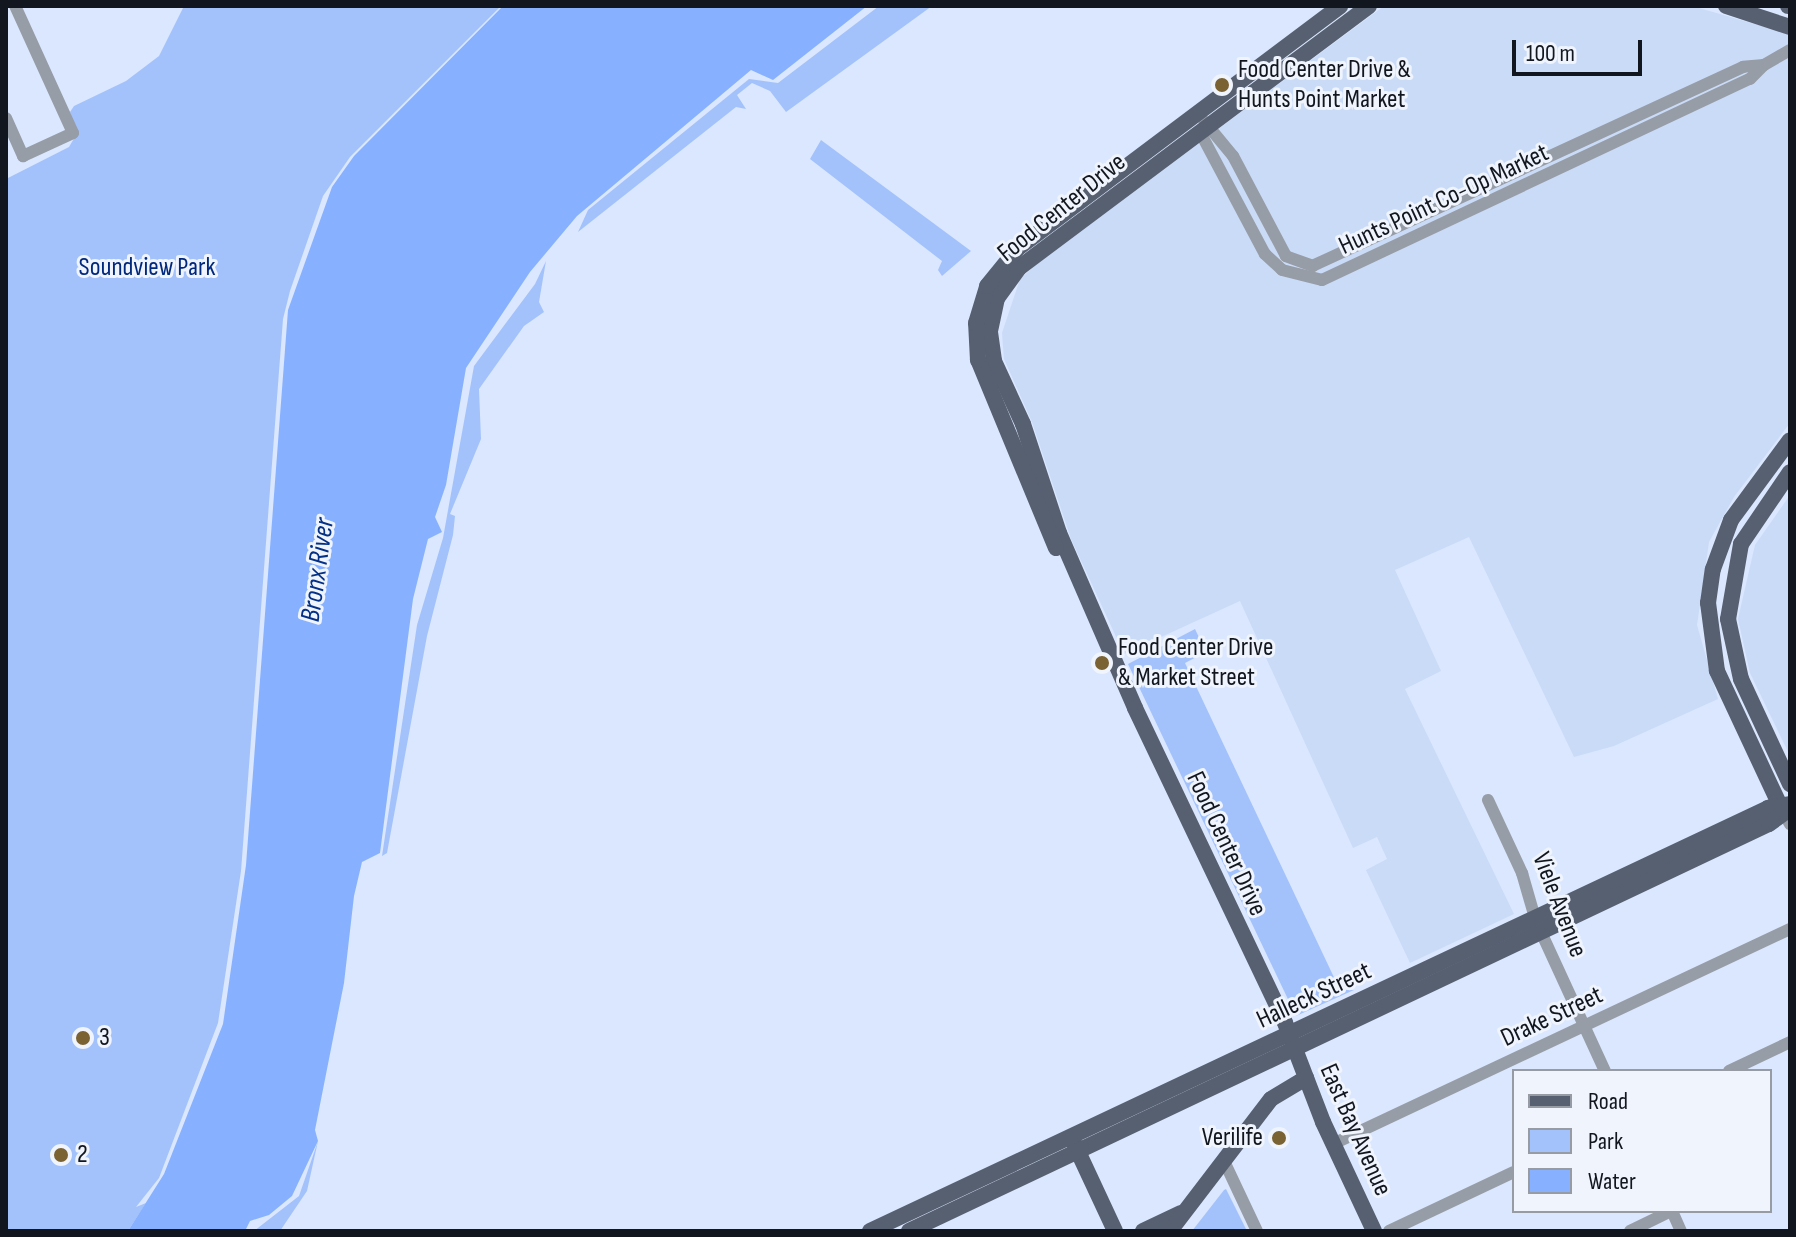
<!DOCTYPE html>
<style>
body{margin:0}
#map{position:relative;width:1796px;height:1237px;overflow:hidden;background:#dae7fe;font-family:"Sofia Sans Condensed",sans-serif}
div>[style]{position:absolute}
.built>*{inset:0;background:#cadbf8}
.green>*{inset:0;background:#a3c2fc}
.water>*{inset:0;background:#87b1fe}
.minor>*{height:12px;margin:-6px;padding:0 6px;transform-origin:6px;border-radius:6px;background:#979da7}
.major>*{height:16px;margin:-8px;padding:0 8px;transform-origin:8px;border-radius:8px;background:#576071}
.dots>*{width:22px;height:22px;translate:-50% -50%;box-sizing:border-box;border:4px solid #eff4fd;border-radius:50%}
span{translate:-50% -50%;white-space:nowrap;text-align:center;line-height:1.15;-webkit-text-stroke:6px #eff4fd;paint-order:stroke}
.poi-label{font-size:26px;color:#12161e}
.left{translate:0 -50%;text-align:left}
.right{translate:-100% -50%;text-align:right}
.street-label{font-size:26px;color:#12161e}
.park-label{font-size:26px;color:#00287d}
.water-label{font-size:28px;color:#043085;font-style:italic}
.frame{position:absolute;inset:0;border:8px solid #12161e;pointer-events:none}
.legend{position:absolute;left:1512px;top:1069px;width:260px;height:144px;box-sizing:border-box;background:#eff4fd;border:2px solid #979ba4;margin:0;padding:10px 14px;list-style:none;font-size:24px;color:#12161e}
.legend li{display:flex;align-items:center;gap:16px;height:40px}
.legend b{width:40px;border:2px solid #979ba4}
.scale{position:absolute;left:1512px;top:40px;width:130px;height:36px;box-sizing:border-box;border:4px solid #12161e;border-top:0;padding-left:10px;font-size:24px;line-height:28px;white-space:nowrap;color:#12161e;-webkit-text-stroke:6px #eff4fd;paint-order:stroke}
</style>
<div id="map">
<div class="built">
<div style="clip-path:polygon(1384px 6px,1692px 6px,1790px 34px,1790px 423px,1734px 497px,1709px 542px,1697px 625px,1718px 699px,1614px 746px,1574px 757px,1469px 537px,1395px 570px,1441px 671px,1405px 689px,1514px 914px,1410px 963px,1366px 870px,1387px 859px,1377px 837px,1353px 848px,1240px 601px,1124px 654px,1071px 539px,1032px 422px,1004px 359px,1002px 333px,1020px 279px,1039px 262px)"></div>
<div style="clip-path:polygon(1790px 495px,1790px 756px,1750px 673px,1738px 619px,1755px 545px)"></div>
</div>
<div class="green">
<div style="clip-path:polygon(184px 6px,501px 6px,350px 157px,323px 196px,290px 291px,283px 319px,241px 871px,218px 1023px,159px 1178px,136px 1207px,146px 1203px,128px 1231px,6px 1231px,6px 179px,69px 147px,76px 135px,70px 112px,74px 106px,126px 81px,159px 56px)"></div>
<div style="clip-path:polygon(879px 6px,932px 6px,786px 112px,770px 91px,752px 83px,737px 95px,746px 109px,736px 107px,578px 232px,588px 210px,749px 79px,778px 83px)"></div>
<div style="clip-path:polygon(821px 140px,971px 251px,942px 276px,938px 270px,942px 261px,810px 159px)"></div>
<div style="clip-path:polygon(546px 261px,539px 302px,544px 312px,524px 326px,479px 389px,481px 439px,450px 514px,455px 516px,453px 535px,427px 636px,387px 853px,382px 856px,417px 625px,443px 538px,474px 366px,535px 284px)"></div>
<div style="clip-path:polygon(1195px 629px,1206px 652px,1185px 663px,1340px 990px,1354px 990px,1296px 1016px,1128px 664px)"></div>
<div style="clip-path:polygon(318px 1141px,307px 1191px,280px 1231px,254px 1231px,299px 1196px)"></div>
<div style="clip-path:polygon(1226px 1189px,1247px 1231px,1192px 1231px,1224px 1190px)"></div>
</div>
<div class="water">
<div style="clip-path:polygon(503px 6px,867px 6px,773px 80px,751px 70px,577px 216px,530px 272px,466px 368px,446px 485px,435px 517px,442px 532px,428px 539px,413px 599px,380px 853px,362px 862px,354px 896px,344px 983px,315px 1130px,318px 1141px,292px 1196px,269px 1215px,250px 1221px,245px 1231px,128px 1231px,164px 1174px,223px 1024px,246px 865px,288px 310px,332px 187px,354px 156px)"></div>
</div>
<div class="minor">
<div style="left:1764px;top:65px;width:30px;rotate:-30deg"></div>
<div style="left:6px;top:118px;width:42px;rotate:65.9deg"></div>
<div style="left:23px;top:156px;width:55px;rotate:-24.7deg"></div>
<div style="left:73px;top:133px;width:140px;rotate:-114.5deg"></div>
<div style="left:1200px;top:132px;width:138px;rotate:62deg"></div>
<div style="left:1265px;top:254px;width:23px;rotate:43deg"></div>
<div style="left:1282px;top:270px;width:41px;rotate:14deg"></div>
<div style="left:1322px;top:280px;width:473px;rotate:-25.2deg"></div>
<div style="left:1750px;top:79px;width:20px;rotate:-45deg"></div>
<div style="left:1764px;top:65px;width:21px;rotate:175deg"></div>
<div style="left:1743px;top:67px;width:474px;rotate:155.2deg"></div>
<div style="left:1313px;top:266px;width:29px;rotate:-160deg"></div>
<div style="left:1286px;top:256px;width:113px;rotate:-117.9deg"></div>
<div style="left:1233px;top:156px;width:45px;rotate:-129.6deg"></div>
<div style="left:1488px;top:800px;width:81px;rotate:65deg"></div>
<div style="left:1522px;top:873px;width:47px;rotate:73.9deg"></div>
<div style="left:1784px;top:814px;width:12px;rotate:59deg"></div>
<div style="left:1541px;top:932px;width:153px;rotate:65.3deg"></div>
<div style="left:1729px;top:1071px;width:68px;rotate:-25.4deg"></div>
<div style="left:1333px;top:1144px;width:505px;rotate:-25.2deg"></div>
<div style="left:1224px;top:1161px;width:77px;rotate:64.8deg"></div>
<div style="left:1672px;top:1211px;width:22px;rotate:66deg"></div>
<div style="left:1389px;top:1231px;width:138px;rotate:-25.3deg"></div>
<div style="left:1630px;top:1231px;width:46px;rotate:-26deg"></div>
</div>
<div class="major">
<div style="left:1369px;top:6px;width:437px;rotate:143.2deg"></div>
<div style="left:1019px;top:268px;width:37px;rotate:126deg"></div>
<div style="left:997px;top:298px;width:35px;rotate:102deg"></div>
<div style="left:990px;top:332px;width:29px;rotate:82deg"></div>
<div style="left:994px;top:361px;width:69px;rotate:65.3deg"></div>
<div style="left:1023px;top:424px;width:115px;rotate:71.7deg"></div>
<div style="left:1059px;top:533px;width:191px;rotate:66.5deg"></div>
<div style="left:1135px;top:708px;width:349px;rotate:64.5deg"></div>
<div style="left:1285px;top:1023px;width:106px;rotate:69deg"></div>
<div style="left:1323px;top:1122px;width:120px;rotate:64.9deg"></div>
<div style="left:1726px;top:6px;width:67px;rotate:18.2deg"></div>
<div style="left:1788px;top:6px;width:2px"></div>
<div style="left:1790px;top:472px;width:87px;rotate:124.2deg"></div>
<div style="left:1741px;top:544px;width:76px;rotate:99.8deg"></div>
<div style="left:1728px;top:619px;width:61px;rotate:77.8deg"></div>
<div style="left:1741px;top:679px;width:116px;rotate:65deg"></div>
<div style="left:1056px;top:548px;width:204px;rotate:-112.5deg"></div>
<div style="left:978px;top:360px;width:37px;rotate:-93deg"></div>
<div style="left:976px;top:323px;width:39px;rotate:-73deg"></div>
<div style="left:987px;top:286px;width:49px;rotate:-50.8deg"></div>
<div style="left:1018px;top:248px;width:403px;rotate:-36.9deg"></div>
<div style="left:1783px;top:812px;width:156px;rotate:-115.1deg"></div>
<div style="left:1717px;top:671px;width:69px;rotate:-97.5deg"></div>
<div style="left:1708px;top:603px;width:34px;rotate:-82deg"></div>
<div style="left:1713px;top:569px;width:52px;rotate:-69.8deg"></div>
<div style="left:1731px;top:520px;width:99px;rotate:-53.6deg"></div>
<div style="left:1074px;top:1143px;width:97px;rotate:65deg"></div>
<div style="left:870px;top:1231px;width:993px;rotate:-25.22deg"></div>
<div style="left:1768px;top:808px;width:22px;rotate:-10deg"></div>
<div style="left:909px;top:1231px;width:951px;rotate:-25.33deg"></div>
<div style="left:1769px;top:824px;width:26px;rotate:-36deg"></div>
<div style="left:1143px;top:1231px;width:42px;rotate:-25.3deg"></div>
<div style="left:1170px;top:1231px;width:166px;rotate:-52.6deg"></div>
<div style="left:1271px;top:1099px;width:41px;rotate:-31deg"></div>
</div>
<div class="dots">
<div style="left:1222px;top:85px;background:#7a6233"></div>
<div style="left:1102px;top:663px;background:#7a6233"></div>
<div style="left:83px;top:1038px;background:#7a6233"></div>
<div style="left:1279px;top:1138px;background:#7a6233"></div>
<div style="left:61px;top:1155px;background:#7a6233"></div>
</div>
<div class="poi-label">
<span class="left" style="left:1238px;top:85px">Food Center Drive &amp;<br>Hunts Point Market</span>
<span class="left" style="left:1118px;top:663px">Food Center Drive<br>&amp; Market Street</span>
<span class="left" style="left:99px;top:1038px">3</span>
<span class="right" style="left:1263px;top:1138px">Verilife</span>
<span class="left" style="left:77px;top:1155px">2</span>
</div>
<div class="street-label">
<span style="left:1444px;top:200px;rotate:-25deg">Hunts Point Co-Op Market</span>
<span style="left:1062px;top:208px;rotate:-39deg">Food Center Drive</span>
<span style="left:1226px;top:844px;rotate:65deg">Food Center Drive</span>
<span style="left:1559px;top:905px;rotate:69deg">Viele Avenue</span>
<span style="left:1314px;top:996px;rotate:-25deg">Halleck Street</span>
<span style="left:1552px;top:1017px;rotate:-25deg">Drake Street</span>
<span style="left:1355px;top:1130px;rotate:66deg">East Bay Avenue</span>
</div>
<div class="park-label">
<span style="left:147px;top:268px">Soundview Park</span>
</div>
<div class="water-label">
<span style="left:318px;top:570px;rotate:-82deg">Bronx River</span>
</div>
<div class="frame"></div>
<ul class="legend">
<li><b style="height:10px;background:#576071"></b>Road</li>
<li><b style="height:22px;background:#a3c2fc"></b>Park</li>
<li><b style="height:22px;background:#87b1fe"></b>Water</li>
</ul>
<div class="scale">100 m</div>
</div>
